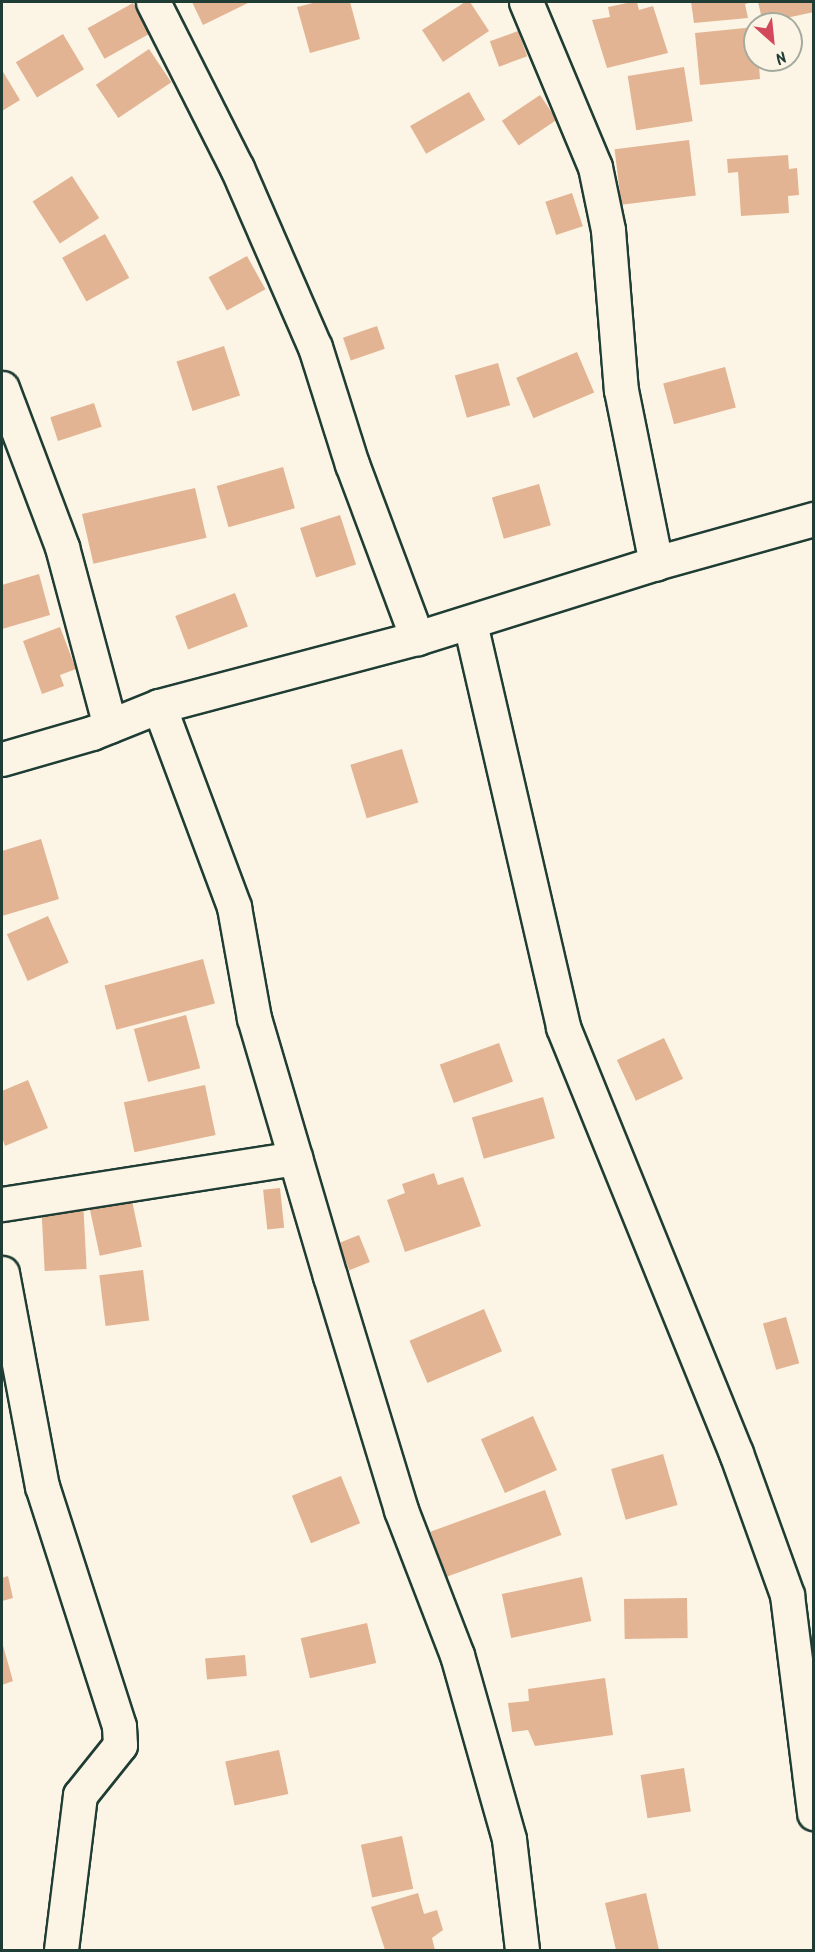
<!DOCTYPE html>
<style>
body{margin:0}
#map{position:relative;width:815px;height:1952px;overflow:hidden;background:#fcf5e5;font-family:Kalam,sans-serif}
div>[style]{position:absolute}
.building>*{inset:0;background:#e2b493;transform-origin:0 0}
.roads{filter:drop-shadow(2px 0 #1f3d34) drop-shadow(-2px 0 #1f3d34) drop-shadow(0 2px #1f3d34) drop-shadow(0 -2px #1f3d34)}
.minor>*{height:33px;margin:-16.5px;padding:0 16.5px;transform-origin:16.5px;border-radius:16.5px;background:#fcf5e5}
span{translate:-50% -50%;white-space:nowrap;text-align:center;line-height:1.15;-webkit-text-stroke:5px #fcf5e5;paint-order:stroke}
.frame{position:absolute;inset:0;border:3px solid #1f3d34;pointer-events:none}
.north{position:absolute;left:743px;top:12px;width:60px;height:60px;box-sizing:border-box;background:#fcf5e5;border:2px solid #a4ab9e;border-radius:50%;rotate:153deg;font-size:16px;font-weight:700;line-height:24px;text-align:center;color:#1f3d34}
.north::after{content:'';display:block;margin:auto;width:21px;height:27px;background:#d1495b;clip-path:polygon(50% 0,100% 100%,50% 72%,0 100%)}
</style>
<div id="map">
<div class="building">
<div style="clip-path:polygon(192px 2px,250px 2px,203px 25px)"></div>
<div style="clip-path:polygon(317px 2px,350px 2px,360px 39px,310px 53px,297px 7px)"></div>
<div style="clip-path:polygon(465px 2px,470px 2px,489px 31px,443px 62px,422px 30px)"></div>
<div style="clip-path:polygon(632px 2px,637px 2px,639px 10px,653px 6px,668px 53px,607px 68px,592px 20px,610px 17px,608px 7px)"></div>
<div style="clip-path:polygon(691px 2px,753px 2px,745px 4px,748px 18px,694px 23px)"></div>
<div style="clip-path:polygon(758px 2px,814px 2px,814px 12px,763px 23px)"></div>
<div style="left:133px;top:3px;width:35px;height:52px;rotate:61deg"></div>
<div style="clip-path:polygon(755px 27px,755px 60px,769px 60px,769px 64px,759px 65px,760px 79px,700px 85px,695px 33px)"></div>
<div style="left:518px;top:31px;width:27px;height:30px;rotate:70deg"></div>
<div style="left:63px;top:34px;width:41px;height:55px;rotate:59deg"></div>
<div style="left:149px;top:49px;width:40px;height:64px;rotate:56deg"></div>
<div style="left:684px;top:67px;width:55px;height:57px;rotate:81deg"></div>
<div style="clip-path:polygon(2px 70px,20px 100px,2px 111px)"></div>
<div style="left:469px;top:92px;width:32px;height:68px;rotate:60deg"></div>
<div style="left:540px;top:95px;width:30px;height:46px;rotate:56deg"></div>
<div style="left:689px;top:140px;width:56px;height:75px;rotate:83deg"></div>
<div style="clip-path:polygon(788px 155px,789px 169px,797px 168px,799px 195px,788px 196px,789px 213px,741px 216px,738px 172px,728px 173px,727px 159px)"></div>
<div style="left:72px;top:176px;width:50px;height:47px;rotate:57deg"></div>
<div style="left:572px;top:193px;width:35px;height:28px;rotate:72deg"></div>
<div style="left:105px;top:234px;width:50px;height:49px;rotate:61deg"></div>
<div style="left:247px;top:256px;width:38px;height:44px;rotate:61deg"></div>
<div style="left:377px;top:326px;width:24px;height:36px;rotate:71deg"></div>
<div style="left:224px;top:346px;width:52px;height:50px;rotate:72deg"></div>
<div style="left:577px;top:352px;width:44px;height:66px;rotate:67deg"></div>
<div style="left:498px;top:363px;width:44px;height:45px;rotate:74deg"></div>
<div style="left:725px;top:367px;width:42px;height:64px;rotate:75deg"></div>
<div style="left:94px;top:403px;width:25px;height:46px;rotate:72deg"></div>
<div style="left:283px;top:467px;width:43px;height:69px;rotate:74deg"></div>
<div style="left:539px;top:484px;width:43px;height:49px;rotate:74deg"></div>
<div style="left:195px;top:488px;width:51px;height:116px;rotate:77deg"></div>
<div style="left:340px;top:515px;width:52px;height:42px;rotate:72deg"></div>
<div style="clip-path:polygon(39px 574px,50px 615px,2px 629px,2px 585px)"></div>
<div style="left:235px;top:593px;width:36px;height:64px;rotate:69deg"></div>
<div style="clip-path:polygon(60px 627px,76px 669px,60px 675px,64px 686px,42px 694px,23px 641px)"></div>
<div style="left:402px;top:749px;width:56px;height:54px;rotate:73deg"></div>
<div style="clip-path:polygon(41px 839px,59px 899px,2px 916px,2px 851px)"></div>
<div style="left:48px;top:916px;width:51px;height:45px;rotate:66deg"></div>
<div style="left:203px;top:959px;width:46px;height:102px;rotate:75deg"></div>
<div style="left:186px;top:1015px;width:55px;height:54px;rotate:75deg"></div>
<div style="left:664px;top:1038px;width:45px;height:52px;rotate:65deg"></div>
<div style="left:499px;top:1043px;width:41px;height:63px;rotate:70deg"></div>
<div style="clip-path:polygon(28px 1080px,48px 1128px,5px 1146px,2px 1137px,2px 1091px)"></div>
<div style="left:205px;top:1085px;width:51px;height:83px;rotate:78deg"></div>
<div style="left:543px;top:1097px;width:43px;height:74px;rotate:74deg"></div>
<div style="clip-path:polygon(434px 1173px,438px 1185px,463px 1177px,481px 1226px,405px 1252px,387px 1200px,405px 1193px,402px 1184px)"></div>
<div style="left:280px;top:1188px;width:40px;height:17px;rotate:84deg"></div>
<div style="left:131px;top:1196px;width:52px;height:43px;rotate:78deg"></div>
<div style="left:83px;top:1200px;width:69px;height:42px;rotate:87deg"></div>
<div style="left:359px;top:1235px;width:29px;height:22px;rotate:68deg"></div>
<div style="left:143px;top:1270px;width:51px;height:44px;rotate:83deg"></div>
<div style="left:484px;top:1309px;width:46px;height:81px;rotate:67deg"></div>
<div style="left:786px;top:1317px;width:48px;height:24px;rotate:74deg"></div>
<div style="left:533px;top:1416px;width:59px;height:57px;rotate:66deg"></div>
<div style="left:663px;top:1454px;width:53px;height:54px;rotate:74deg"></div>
<div style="left:341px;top:1476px;width:51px;height:53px;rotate:68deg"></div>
<div style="left:545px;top:1490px;width:48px;height:122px;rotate:70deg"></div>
<div style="clip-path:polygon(8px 1576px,13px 1598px,2px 1601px,2px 1578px)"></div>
<div style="left:582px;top:1577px;width:45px;height:82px;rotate:78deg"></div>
<div style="left:687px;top:1598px;width:40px;height:63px;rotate:89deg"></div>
<div style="left:367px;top:1623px;width:41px;height:68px;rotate:77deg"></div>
<div style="clip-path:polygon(2px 1642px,13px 1681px,2px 1685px)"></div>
<div style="left:245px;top:1655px;width:21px;height:40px;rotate:85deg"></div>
<div style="clip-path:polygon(605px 1678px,613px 1735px,535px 1746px,528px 1730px,512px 1732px,508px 1703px,529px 1701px,528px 1689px)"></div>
<div style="left:279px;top:1750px;width:45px;height:55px;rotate:78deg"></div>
<div style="left:684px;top:1768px;width:44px;height:44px;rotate:81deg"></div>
<div style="left:402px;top:1836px;width:54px;height:42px;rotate:78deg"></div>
<div style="clip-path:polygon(418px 1893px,424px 1914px,437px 1910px,443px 1930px,432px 1938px,435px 1950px,385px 1950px,371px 1907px)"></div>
<div style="clip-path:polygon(646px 1893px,659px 1950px,616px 1950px,605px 1903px)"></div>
</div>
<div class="roads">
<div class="minor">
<div style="left:153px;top:2px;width:186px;rotate:63.2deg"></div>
<div style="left:237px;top:168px;width:195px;rotate:66.5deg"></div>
<div style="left:315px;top:347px;width:123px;rotate:72.5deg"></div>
<div style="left:352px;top:464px;width:186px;rotate:69.5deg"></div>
<div style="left:526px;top:2px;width:179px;rotate:67.3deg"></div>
<div style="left:595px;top:167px;width:64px;rotate:78.3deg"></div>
<div style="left:608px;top:230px;width:161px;rotate:85.4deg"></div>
<div style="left:621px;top:390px;width:177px;rotate:78.6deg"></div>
<div style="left:2px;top:388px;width:170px;rotate:69.3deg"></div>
<div style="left:62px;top:547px;width:185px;rotate:75deg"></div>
<div style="left:470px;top:623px;width:415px;rotate:77deg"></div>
<div style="left:563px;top:1027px;width:460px;rotate:67.9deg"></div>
<div style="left:736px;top:1453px;width:151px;rotate:70.2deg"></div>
<div style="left:787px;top:1595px;width:220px;rotate:82.9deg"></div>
<div style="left:159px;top:706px;width:215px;rotate:69.5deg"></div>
<div style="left:234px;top:907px;width:113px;rotate:79.8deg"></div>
<div style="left:254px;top:1018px;width:269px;rotate:73.6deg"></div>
<div style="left:330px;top:1276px;width:245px;rotate:73.1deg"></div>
<div style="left:401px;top:1510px;width:155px;rotate:68.9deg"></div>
<div style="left:457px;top:1655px;width:191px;rotate:74.2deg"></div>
<div style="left:509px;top:1839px;width:112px;rotate:83.3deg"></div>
<div style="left:2px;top:759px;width:94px;rotate:-16.1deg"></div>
<div style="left:92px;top:733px;width:72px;rotate:-21.9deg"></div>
<div style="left:159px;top:706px;width:267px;rotate:-14.8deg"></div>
<div style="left:417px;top:638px;width:250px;rotate:-17.4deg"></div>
<div style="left:656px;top:563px;width:164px;rotate:-15.6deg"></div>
<div style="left:2px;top:1204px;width:297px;rotate:-8.9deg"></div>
<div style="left:2px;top:1273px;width:217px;rotate:79.4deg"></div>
<div style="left:42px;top:1486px;width:252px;rotate:72.2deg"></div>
<div style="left:119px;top:1726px;width:19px;rotate:87deg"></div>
<div style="left:120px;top:1745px;width:64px;rotate:128.7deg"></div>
<div style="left:80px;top:1795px;width:156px;rotate:97deg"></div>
</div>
</div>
<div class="frame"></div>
<div class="north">N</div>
</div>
